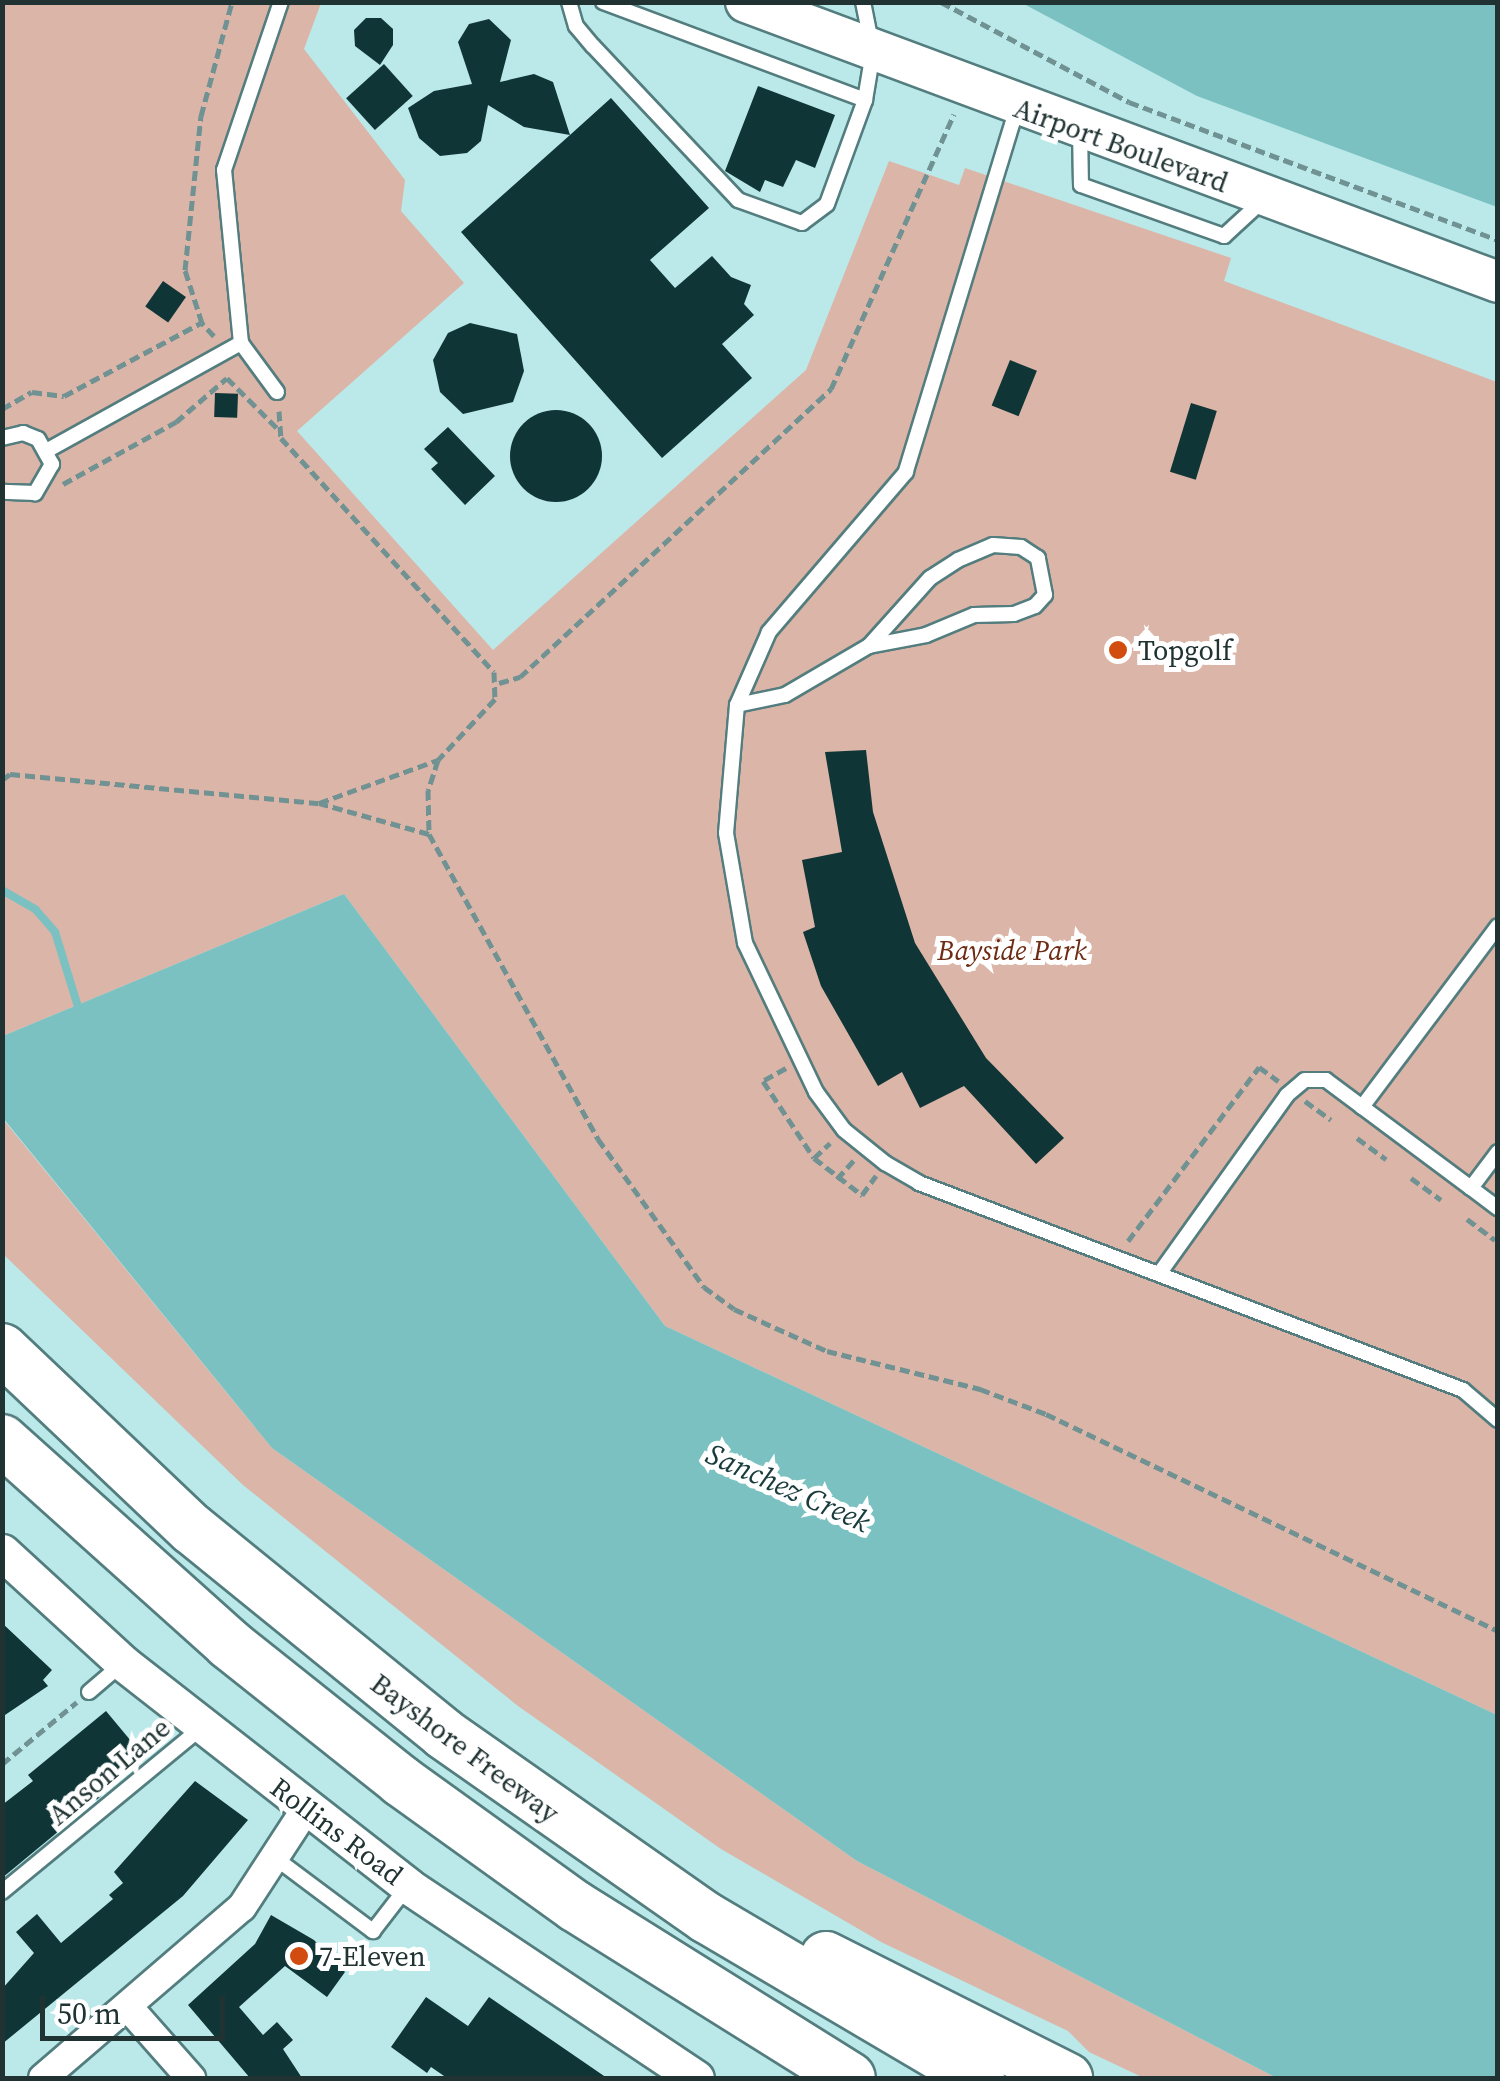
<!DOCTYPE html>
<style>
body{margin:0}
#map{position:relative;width:1500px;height:2081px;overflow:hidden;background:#bbe8e9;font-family:"Source Serif 4",serif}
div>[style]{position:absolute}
.green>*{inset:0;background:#dbb5a7}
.water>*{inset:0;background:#7bc1c1}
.stream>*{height:8px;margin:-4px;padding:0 4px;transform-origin:4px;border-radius:4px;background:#7bc1c1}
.building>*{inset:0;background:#0f3536;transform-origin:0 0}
.round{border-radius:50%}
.path>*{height:5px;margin-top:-2.5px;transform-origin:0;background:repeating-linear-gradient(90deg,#719292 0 10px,transparent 0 15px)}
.roads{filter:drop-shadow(2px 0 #537d7e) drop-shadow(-2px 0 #537d7e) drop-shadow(0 2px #537d7e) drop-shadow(0 -2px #537d7e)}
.service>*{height:14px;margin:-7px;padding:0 7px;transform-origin:7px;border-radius:7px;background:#fff}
.minor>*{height:28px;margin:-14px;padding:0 14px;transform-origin:14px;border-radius:14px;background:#fff}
.tertiary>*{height:35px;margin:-17.5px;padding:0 17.5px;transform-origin:17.5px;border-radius:17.5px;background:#fff}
.secondary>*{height:40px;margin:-20px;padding:0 20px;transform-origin:20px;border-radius:20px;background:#fff}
.motorway>*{height:50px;margin:-25px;padding:0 25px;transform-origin:25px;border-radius:25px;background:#fff}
.dots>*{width:28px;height:28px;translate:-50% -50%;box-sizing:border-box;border:5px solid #fff;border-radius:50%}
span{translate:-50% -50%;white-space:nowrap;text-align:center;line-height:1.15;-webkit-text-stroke:10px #fff;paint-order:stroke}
.street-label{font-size:28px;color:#203232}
.poi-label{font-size:28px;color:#203232}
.left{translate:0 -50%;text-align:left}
.park-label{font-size:28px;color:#6d2c13;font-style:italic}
.water-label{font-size:30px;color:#183b3c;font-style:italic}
.frame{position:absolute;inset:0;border:5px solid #203232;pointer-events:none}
.scale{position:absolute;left:40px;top:1996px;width:185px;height:45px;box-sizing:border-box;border:5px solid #203232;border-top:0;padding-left:12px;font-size:30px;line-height:35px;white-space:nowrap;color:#203232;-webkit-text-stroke:8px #fff;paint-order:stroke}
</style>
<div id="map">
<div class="green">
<div style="clip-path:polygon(2px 3px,321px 3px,304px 49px,405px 180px,401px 211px,464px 283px,297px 431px,493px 650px,806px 370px,889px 161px,959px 185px,965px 168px,1231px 258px,1224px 281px,1497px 382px,1497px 1715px,665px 1326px,344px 894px,3px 1036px)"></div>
<div style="clip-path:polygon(2px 1118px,272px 1448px,857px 1861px,1277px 2078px,1144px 2078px,1089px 2052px,1068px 2031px,881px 1942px,721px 1849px,518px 1706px,243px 1485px,3px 1254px)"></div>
</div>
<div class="water">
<div style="clip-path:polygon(1022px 3px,1497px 3px,1497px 207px,1197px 96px)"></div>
<div style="clip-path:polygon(344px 894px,665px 1326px,1497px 1715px,1497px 2078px,1277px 2078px,857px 1861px,272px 1448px,3px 1118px,3px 1036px)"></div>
</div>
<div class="stream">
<div style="left:2px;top:890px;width:39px;rotate:30deg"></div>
<div style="left:36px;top:910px;width:29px;rotate:49deg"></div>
<div style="left:55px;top:932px;width:82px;rotate:72.9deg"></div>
</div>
<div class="building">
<div style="clip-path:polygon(366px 18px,381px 18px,393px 29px,393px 45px,380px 65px,355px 46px,354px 30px)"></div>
<div style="clip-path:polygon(489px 19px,511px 40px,500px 82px,534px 74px,553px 82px,570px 135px,611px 98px,709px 208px,650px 260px,675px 288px,712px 256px,731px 277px,751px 285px,744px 304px,754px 315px,722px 344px,752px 378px,662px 458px,461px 232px,570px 135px,524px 127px,488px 105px,481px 141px,467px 153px,440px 156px,419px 138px,408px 108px,434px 91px,472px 84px,458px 42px,469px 24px)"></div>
<div style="left:384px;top:64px;width:43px;height:51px;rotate:48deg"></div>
<div style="clip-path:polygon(758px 86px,835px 115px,815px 168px,796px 160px,783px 187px,765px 180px,760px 192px,725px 171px)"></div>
<div style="left:163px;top:281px;width:28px;height:31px;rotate:35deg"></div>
<div style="clip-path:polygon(470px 323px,517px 334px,524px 371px,513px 402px,463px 414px,440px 392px,433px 360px,448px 333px)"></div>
<div style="left:1010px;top:360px;width:29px;height:49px;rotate:22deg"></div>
<div style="left:215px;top:393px;width:23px;height:24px;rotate:2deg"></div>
<div style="left:1191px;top:403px;width:27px;height:72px;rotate:17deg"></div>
<div class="round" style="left:510px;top:410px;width:92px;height:92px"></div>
<div style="clip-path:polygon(448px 427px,495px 476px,465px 505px,431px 469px,438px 463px,424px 449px)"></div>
<div style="clip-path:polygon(866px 750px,873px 812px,915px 943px,986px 1058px,1064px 1138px,1036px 1164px,964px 1086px,920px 1108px,902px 1072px,878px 1086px,821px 986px,803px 932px,815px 927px,802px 860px,842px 852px,825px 752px)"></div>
<div style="clip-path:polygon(2px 1623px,52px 1670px,43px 1680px,48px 1686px,2px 1717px)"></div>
<div style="clip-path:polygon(106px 1711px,146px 1759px,2px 1878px,2px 1805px,33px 1781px,28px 1775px)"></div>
<div style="clip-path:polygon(195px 1781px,248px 1820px,183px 1896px,2px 2044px,2px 1989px,34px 1953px,16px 1932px,37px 1914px,61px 1943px,113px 1899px,109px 1895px,123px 1883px,114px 1872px)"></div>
<div style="clip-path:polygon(271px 1915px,314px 1940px,345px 1972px,327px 1997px,285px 1966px,239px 2007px,263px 2035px,277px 2022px,293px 2040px,283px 2049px,302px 2078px,250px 2078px,188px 2005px,255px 1944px)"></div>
<div style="clip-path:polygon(426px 1997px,468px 2026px,489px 1997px,607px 2078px,447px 2078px,431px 2067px,427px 2073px,391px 2047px)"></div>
</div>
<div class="path">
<div style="left:941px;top:2px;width:213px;rotate:28deg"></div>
<div style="left:1129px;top:102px;width:394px;rotate:20.5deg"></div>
<div style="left:214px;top:336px;width:18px;rotate:-133deg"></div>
<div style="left:202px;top:323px;width:56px;rotate:-107.8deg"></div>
<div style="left:185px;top:270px;width:155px;rotate:-84.1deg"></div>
<div style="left:201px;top:116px;width:118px;rotate:-74.8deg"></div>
<div style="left:2px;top:409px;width:34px;rotate:-30deg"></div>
<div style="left:32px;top:392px;width:32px;rotate:7deg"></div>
<div style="left:64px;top:396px;width:155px;rotate:-28.1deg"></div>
<div style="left:279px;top:411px;width:27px;rotate:86deg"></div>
<div style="left:281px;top:438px;width:316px;rotate:47.7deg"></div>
<div style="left:494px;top:672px;width:27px;rotate:88deg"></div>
<div style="left:495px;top:699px;width:83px;rotate:133.1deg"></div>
<div style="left:438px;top:760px;width:32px;rotate:108deg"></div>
<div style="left:428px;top:790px;width:44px;rotate:88.7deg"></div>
<div style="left:429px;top:834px;width:349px;rotate:61deg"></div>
<div style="left:598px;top:1139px;width:182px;rotate:54.4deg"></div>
<div style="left:704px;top:1287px;width:37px;rotate:36deg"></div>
<div style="left:734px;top:1309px;width:102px;rotate:24.3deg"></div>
<div style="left:827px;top:1351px;width:158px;rotate:13.9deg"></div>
<div style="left:980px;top:1389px;width:71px;rotate:20.7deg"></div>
<div style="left:1046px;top:1414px;width:501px;rotate:25.65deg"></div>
<div style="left:63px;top:484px;width:129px;rotate:-28.8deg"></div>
<div style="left:176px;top:422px;width:67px;rotate:-40.8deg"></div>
<div style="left:227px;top:378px;width:72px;rotate:45deg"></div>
<div style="left:499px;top:683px;width:22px;rotate:-16deg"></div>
<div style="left:520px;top:677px;width:424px;rotate:-42.8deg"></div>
<div style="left:831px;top:389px;width:301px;rotate:-65.9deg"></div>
<div style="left:2px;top:780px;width:10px;rotate:-37deg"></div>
<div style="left:10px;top:774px;width:310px;rotate:5.4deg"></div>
<div style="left:429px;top:834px;width:114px;rotate:-164.3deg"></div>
<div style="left:319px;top:803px;width:127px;rotate:-19.9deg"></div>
<div style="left:786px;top:1068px;width:26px;rotate:151deg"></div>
<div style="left:763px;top:1081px;width:92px;rotate:56.5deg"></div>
<div style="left:814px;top:1158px;width:61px;rotate:37.6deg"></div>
<div style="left:862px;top:1195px;width:24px;rotate:-54deg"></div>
<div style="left:1305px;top:1101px;width:32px;rotate:36deg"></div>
<div style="left:1357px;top:1138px;width:36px;rotate:36deg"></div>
<div style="left:814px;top:1158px;width:22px;rotate:-43deg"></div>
<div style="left:1411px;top:1178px;width:37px;rotate:36deg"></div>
<div style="left:837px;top:1179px;width:27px;rotate:-48deg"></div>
<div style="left:1467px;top:1219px;width:35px;rotate:37deg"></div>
<div style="left:1128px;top:1241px;width:218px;rotate:-53deg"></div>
<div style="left:1259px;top:1067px;width:24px;rotate:36deg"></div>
<div style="left:2px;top:1764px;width:97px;rotate:-39.6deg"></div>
</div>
<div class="roads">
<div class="service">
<div style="left:569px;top:2px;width:25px;rotate:74deg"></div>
<div style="left:576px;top:26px;width:26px;rotate:50deg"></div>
<div style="left:593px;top:46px;width:212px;rotate:46.7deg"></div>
<div style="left:738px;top:200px;width:68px;rotate:19.8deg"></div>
<div style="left:802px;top:223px;width:31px;rotate:-37deg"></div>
<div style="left:827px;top:204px;width:111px;rotate:-69.9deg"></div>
<div style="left:865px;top:100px;width:49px;rotate:-80.5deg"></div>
<div style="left:873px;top:52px;width:51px;rotate:-101.3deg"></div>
<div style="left:603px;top:2px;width:280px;rotate:20.5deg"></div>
<div style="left:1017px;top:108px;width:381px;rotate:107deg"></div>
<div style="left:906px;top:472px;width:211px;rotate:130.6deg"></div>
<div style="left:769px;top:632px;width:80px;rotate:113.7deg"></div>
<div style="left:737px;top:705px;width:128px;rotate:94.9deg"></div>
<div style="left:726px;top:833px;width:112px;rotate:80.2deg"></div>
<div style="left:745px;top:943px;width:165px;rotate:64.5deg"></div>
<div style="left:816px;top:1092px;width:47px;rotate:53.6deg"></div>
<div style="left:844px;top:1130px;width:53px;rotate:38.8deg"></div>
<div style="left:885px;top:1163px;width:39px;rotate:30deg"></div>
<div style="left:919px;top:1183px;width:582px;rotate:20.83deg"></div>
<div style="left:1463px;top:1390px;width:46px;rotate:40.6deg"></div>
<div style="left:1080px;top:129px;width:56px;rotate:89deg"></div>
<div style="left:1081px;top:185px;width:152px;rotate:19.6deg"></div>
<div style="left:1224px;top:236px;width:52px;rotate:-42.6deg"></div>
<div style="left:277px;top:392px;width:61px;rotate:-126.3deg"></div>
<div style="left:241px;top:343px;width:174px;rotate:-95.6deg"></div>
<div style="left:224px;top:170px;width:177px;rotate:-71.3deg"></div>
<div style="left:2px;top:438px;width:22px;rotate:-13deg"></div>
<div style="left:23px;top:433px;width:16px;rotate:22deg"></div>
<div style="left:38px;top:439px;width:29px;rotate:61deg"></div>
<div style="left:52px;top:464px;width:34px;rotate:120deg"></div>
<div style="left:35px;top:493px;width:33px;rotate:-178deg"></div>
<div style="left:48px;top:450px;width:221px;rotate:-29deg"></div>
<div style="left:737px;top:705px;width:49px;rotate:-11.8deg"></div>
<div style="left:785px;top:695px;width:97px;rotate:-30.3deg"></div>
<div style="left:869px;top:646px;width:58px;rotate:-10.9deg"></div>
<div style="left:926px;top:635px;width:52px;rotate:-22.6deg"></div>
<div style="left:974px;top:615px;width:40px;rotate:-1.4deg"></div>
<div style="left:1014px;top:614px;width:22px;rotate:-21deg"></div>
<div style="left:1035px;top:606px;width:15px;rotate:-48deg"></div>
<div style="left:1045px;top:595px;width:38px;rotate:-101deg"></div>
<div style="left:1038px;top:558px;width:20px;rotate:-147deg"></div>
<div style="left:1021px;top:547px;width:28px;rotate:-176deg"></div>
<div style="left:993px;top:545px;width:38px;rotate:157deg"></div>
<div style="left:958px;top:560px;width:33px;rotate:147deg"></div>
<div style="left:930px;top:578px;width:91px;rotate:131.9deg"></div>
<div style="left:1362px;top:1107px;width:226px;rotate:-53.1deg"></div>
<div style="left:1471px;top:1188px;width:34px;rotate:37deg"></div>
<div style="left:1159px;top:1274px;width:220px;rotate:-54.4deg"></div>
<div style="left:1287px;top:1095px;width:23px;rotate:-40deg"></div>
<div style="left:1305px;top:1080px;width:21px"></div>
<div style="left:1326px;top:1080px;width:181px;rotate:36.7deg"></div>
<div style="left:1471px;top:1188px;width:45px;rotate:-53.1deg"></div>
<div style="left:89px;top:1692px;width:45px;rotate:-40.5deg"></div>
<div style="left:274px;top:1857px;width:124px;rotate:36.8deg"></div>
<div style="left:373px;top:1931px;width:56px;rotate:-52.3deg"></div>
<div style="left:2px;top:1892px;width:259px;rotate:-39.5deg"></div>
</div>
<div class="minor">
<div style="left:129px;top:2008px;width:94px;rotate:48.5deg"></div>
<div style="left:43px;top:2078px;width:262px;rotate:-40.7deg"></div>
<div style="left:242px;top:1907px;width:117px;rotate:-56.9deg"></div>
</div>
<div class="tertiary">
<div style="left:2px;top:1552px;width:164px;rotate:42.5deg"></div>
<div style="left:123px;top:1663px;width:362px;rotate:38deg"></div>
<div style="left:408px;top:1886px;width:346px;rotate:33.7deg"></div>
</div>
<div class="secondary">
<div style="left:746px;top:2px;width:802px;rotate:20.42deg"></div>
</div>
<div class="motorway">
<div style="left:2px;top:1349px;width:262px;rotate:43.5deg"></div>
<div style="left:192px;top:1529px;width:325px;rotate:39.1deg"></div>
<div style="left:444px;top:1734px;width:321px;rotate:35deg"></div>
<div style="left:707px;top:1918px;width:316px;rotate:30.5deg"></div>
<div style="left:2px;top:1440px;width:305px;rotate:41.9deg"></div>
<div style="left:229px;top:1644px;width:220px;rotate:38.5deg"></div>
<div style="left:401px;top:1781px;width:214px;rotate:35.7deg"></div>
<div style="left:575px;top:1906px;width:324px;rotate:32deg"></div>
<div style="left:826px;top:1957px;width:270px;rotate:26.7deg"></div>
</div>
</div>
<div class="dots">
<div style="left:1118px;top:650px;background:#d24c0f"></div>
<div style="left:299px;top:1956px;background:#d24c0f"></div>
</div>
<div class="street-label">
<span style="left:1121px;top:145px;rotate:20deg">Airport Boulevard</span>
<span style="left:465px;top:1748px;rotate:37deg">Bayshore Freeway</span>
<span style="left:109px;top:1771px;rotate:-40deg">Anson Lane</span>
<span style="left:337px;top:1831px;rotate:37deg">Rollins Road</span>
</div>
<div class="poi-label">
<span class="left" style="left:1138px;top:650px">Topgolf</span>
<span class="left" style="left:319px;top:1956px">7-Eleven</span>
</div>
<div class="park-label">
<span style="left:1012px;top:950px">Bayside Park</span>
</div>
<div class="water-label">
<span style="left:788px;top:1488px;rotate:24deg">Sanchez Creek</span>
</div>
<div class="frame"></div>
<div class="scale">50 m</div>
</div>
